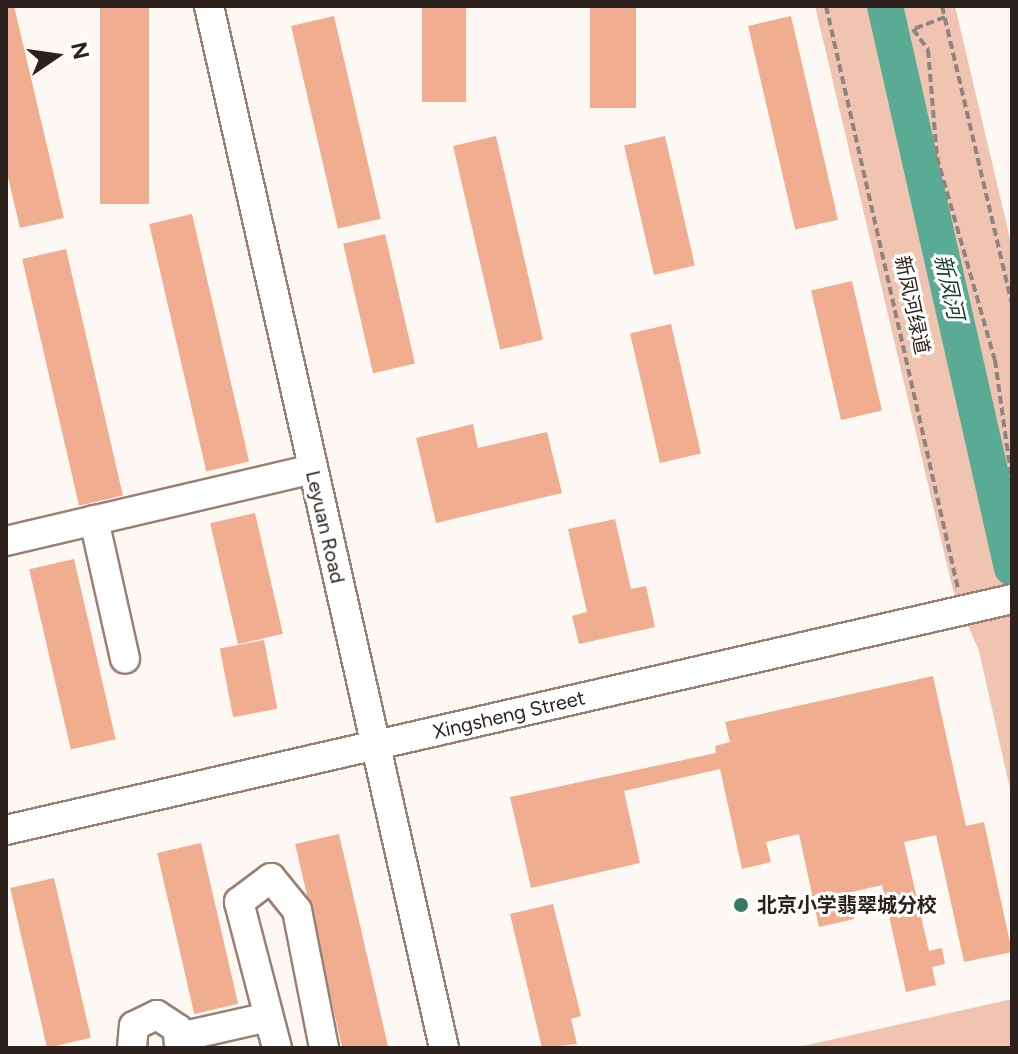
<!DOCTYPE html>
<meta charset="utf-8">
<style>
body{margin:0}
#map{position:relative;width:1018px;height:1054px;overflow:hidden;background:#fef8f5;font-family:Figtree,"Noto Sans SC",sans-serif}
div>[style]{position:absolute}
.green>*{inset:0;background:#f0c4b1}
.river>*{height:36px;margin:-18px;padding:0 18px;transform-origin:18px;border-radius:18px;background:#59ac93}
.building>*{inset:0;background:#f1ad8f;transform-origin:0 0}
.path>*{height:4px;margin-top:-2px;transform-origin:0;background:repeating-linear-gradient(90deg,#8e8581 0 8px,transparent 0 12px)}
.roads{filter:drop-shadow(2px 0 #9a7f73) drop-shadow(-2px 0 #9a7f73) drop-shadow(0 2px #9a7f73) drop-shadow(0 -2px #9a7f73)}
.minor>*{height:28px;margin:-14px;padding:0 14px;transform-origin:14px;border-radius:14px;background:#fff}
.dots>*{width:22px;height:22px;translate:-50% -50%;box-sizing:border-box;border:4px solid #fff;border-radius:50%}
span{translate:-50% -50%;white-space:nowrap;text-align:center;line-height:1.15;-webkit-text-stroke:6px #fff;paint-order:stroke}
.street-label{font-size:20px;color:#2c211d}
.poi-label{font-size:20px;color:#2c211d;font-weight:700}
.left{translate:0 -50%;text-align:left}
.water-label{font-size:22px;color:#163d32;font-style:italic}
.frame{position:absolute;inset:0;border:8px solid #2c211d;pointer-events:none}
.north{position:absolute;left:16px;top:16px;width:80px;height:80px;-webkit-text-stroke:6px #fff;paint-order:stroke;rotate:77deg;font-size:22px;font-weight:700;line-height:32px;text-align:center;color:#2c211d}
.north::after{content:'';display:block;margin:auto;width:28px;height:36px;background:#2c211d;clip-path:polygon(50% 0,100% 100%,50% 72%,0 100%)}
</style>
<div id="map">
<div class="green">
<div style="clip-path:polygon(815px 6px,955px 6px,1012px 247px,1012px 798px,979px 651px,953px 590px)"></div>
<div style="clip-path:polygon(1012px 999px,1012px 1048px,794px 1048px)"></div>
</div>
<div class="river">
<div style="left:885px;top:6px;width:576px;rotate:77.27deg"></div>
</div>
<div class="building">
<div style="clip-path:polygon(6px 6px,14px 6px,64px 218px,20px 228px,6px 169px)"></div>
<div style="left:100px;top:6px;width:49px;height:198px"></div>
<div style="left:422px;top:6px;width:44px;height:96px"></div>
<div style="left:590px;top:6px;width:46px;height:102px"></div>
<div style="left:334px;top:16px;width:208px;height:44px;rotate:77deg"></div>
<div style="left:791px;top:16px;width:209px;height:44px;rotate:77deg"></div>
<div style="left:496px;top:136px;width:209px;height:44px;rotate:77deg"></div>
<div style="left:665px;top:136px;width:133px;height:42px;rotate:77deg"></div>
<div style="left:192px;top:214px;width:254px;height:44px;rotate:77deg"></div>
<div style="left:385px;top:234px;width:133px;height:43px;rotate:77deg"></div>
<div style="left:66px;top:249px;width:253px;height:45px;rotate:77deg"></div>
<div style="left:852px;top:281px;width:133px;height:42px;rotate:77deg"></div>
<div style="left:671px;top:324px;width:133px;height:42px;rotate:77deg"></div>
<div style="clip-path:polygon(473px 424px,478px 448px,547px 432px,562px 493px,436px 523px,416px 438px)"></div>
<div style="left:255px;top:513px;width:124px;height:46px;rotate:77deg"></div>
<div style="clip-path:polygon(615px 519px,631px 589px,646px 586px,655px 627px,579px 644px,572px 616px,587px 612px,568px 529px)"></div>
<div style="left:74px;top:559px;width:185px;height:46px;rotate:77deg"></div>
<div style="left:264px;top:640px;width:70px;height:45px;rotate:79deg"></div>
<div style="clip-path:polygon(933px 676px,966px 826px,984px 822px,1012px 952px,964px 962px,936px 835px,904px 842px,929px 951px,942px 948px,945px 964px,932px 967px,936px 985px,906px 992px,882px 885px,848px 893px,854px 919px,819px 927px,799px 834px,766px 842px,771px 862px,742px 869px,720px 769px,624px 791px,640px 863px,531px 888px,510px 797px,716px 753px,715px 746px,730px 742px,725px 722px)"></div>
<div style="left:339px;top:834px;width:220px;height:45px;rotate:77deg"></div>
<div style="left:201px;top:843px;width:165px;height:45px;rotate:77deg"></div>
<div style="left:54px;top:878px;width:164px;height:45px;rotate:77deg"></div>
<div style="clip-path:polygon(553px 904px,581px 1016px,571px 1019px,577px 1044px,542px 1048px,510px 914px)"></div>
</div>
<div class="path">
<div style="left:826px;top:6px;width:598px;rotate:77.24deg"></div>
<div style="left:942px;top:6px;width:307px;rotate:76.8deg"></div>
<div style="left:945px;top:17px;width:34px;rotate:159deg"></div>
<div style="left:913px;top:29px;width:26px;rotate:54deg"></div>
<div style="left:928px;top:50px;width:107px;rotate:85.2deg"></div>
<div style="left:937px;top:157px;width:211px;rotate:74.1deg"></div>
<div style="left:995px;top:360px;width:123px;rotate:82.1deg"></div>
</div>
<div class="roads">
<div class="minor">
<div style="left:209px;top:6px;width:1068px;rotate:77.29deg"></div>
<div style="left:94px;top:520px;width:142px;rotate:77.4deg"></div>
<div style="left:6px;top:541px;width:314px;rotate:-13.2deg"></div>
<div style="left:6px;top:830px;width:1032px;rotate:-12.93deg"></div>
<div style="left:180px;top:1037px;width:90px;rotate:-12.8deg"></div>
<div style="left:132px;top:1048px;width:22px;rotate:-85deg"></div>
<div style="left:134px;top:1026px;width:25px;rotate:-26deg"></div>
<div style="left:157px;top:1015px;width:25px;rotate:34deg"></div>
<div style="left:178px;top:1029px;width:19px;rotate:87deg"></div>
<div style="left:277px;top:1048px;width:151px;rotate:-104.6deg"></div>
<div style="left:239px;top:902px;width:40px;rotate:-37deg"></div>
<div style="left:271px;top:878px;width:41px;rotate:50.9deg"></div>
<div style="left:297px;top:910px;width:141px;rotate:78.9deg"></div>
</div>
</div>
<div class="dots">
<div style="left:741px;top:905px;background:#397865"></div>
</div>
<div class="street-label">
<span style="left:912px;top:305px;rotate:78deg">新凤河绿道</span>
<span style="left:325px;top:527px;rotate:77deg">Leyuan Road</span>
<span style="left:509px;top:715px;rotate:-13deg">Xingsheng Street</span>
</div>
<div class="poi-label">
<span class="left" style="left:757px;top:905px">北京小学翡翠城分校</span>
</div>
<div class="water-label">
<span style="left:949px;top:287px;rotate:77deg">新凤河</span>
</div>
<div class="frame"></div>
<div class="north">N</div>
</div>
